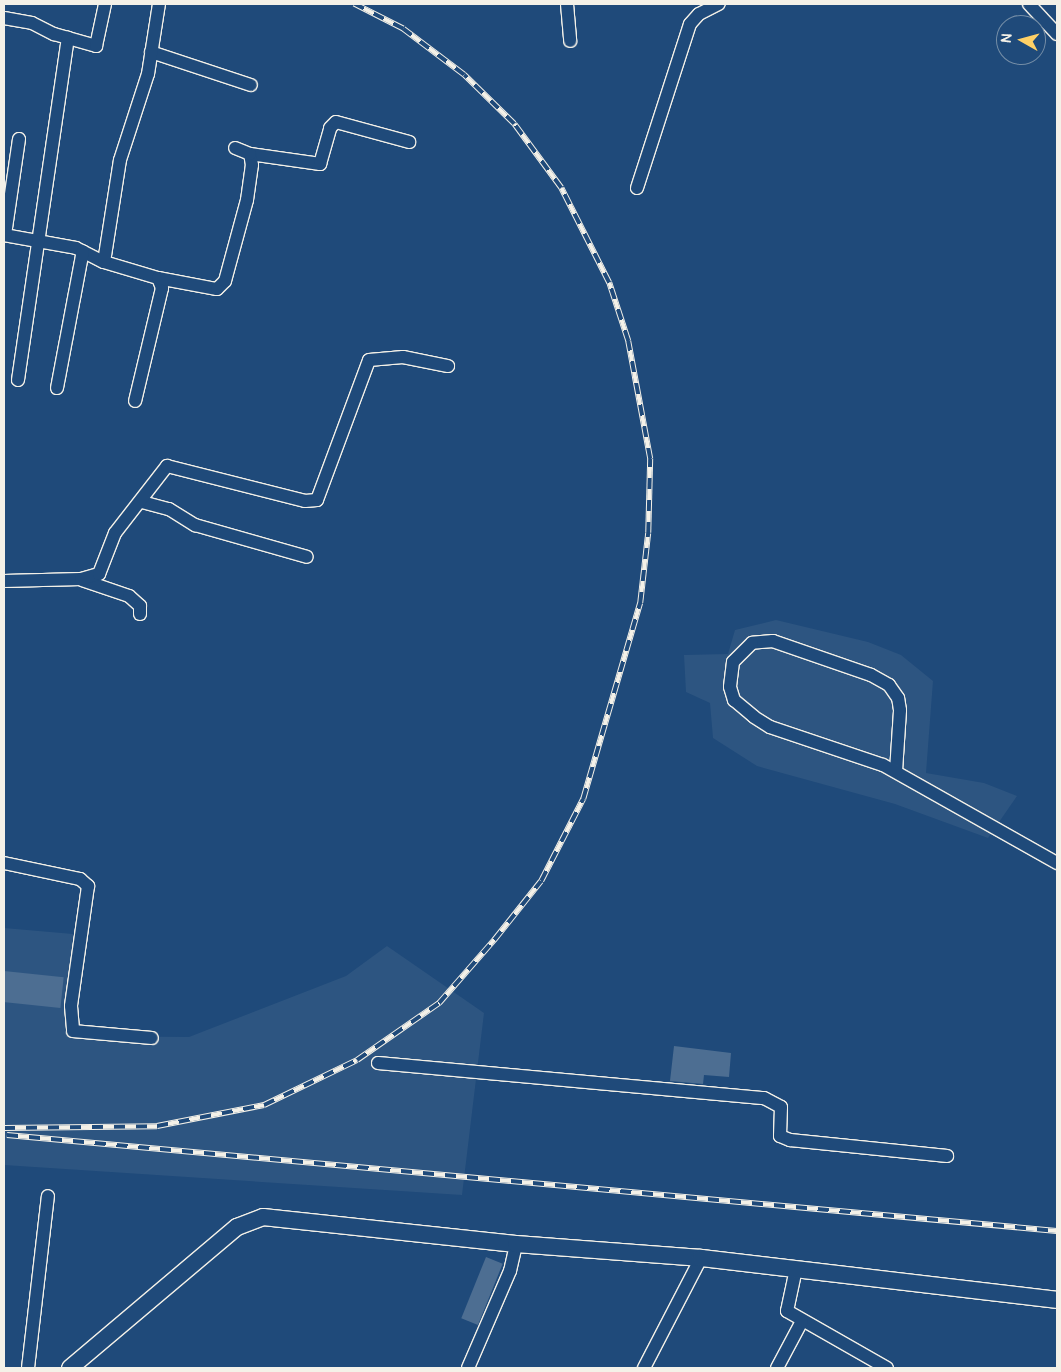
<!DOCTYPE html>
<style>
body{margin:0}
#map{position:relative;width:1061px;height:1372px;overflow:hidden;background:#1f4a7a;font-family:Pangolin,sans-serif}
div>[style]{position:absolute}
.built>*{inset:0;background:#2d5581}
.building>*{inset:0;background:#4d6e92;transform-origin:0 0}
.roads{filter:drop-shadow(1px 0 #f4f1e8) drop-shadow(-1px 0 #f4f1e8) drop-shadow(0 1px #f4f1e8) drop-shadow(0 -1px #f4f1e8)}
.minor>*{height:12px;margin:-6px;padding:0 6px;transform-origin:6px;border-radius:6px;background:#1f4a7a}
.major>*{height:16px;margin:-8px;padding:0 8px;transform-origin:8px;border-radius:8px;background:#1f4a7a}
.rail>*{height:5.5px;margin-top:-2.75px;transform-origin:0;background:repeating-linear-gradient(90deg,#1f4a7a 0 11px,#f4f1e8 0 22px);box-sizing:border-box;border-block:1px solid #f4f1e8}
span{translate:-50% -50%;white-space:nowrap;text-align:center;line-height:1.15;-webkit-text-stroke:5px #1f4a7a;paint-order:stroke}
.frame{position:absolute;inset:0;border:5px solid #f4f1e8;pointer-events:none}
.north{position:absolute;left:996px;top:15px;width:50px;height:50px;box-sizing:border-box;background:#1f4a7a;border:1px solid #748da6;border-radius:50%;rotate:277deg;font-size:14px;font-weight:700;line-height:20px;text-align:center;color:#f4f1e8}
.north::after{content:'';display:block;margin:auto;width:18px;height:22px;background:#ffd166;clip-path:polygon(50% 0,100% 100%,50% 72%,0 100%)}
</style>
<div id="map">
<div class="built">
<div style="clip-path:polygon(776px 620px,868px 642px,901px 655px,933px 681px,926px 773px,984px 783px,1017px 796px,988px 838px,895px 804px,757px 766px,713px 738px,710px 703px,686px 692px,684px 655px,728px 654px,735px 630px)"></div>
<div style="clip-path:polygon(4px 928px,73px 934px,66px 1036px,189px 1037px,346px 976px,387px 946px,484px 1013px,462px 1195px,4px 1165px)"></div>
</div>
<div class="building">
<div style="left:4px;top:971px;width:60px;height:31px;rotate:6deg"></div>
<div style="clip-path:polygon(674px 1046px,731px 1053px,729px 1077px,704px 1075px,703px 1084px,670px 1081px)"></div>
<div style="left:486px;top:1257px;width:18px;height:66px;rotate:22deg"></div>
</div>
<div class="roads">
<div class="minor">
<div style="left:567px;top:4px;width:37px;rotate:85deg"></div>
<div style="left:1029px;top:4px;width:41px;rotate:47deg"></div>
<div style="left:4px;top:18px;width:28px;rotate:10deg"></div>
<div style="left:32px;top:23px;width:25px;rotate:27deg"></div>
<div style="left:54px;top:34px;width:44px;rotate:15.9deg"></div>
<div style="left:96px;top:46px;width:43px;rotate:-77.9deg"></div>
<div style="left:151px;top:52px;width:105px;rotate:18.3deg"></div>
<div style="left:250px;top:154px;width:71px;rotate:8.1deg"></div>
<div style="left:320px;top:164px;width:37px;rotate:-74deg"></div>
<div style="left:330px;top:128px;width:8px;rotate:-45deg"></div>
<div style="left:336px;top:122px;width:76px;rotate:15.3deg"></div>
<div style="left:637px;top:188px;width:172px;rotate:-72.1deg"></div>
<div style="left:690px;top:24px;width:13px;rotate:-48deg"></div>
<div style="left:699px;top:14px;width:22px;rotate:-27deg"></div>
<div style="left:4px;top:235px;width:73px;rotate:10.2deg"></div>
<div style="left:76px;top:248px;width:31px;rotate:27deg"></div>
<div style="left:104px;top:262px;width:56px;rotate:16.5deg"></div>
<div style="left:158px;top:278px;width:11px;rotate:68deg"></div>
<div style="left:162px;top:288px;width:116px;rotate:103.4deg"></div>
<div style="left:5px;top:235px;width:97px;rotate:-81.7deg"></div>
<div style="left:104px;top:262px;width:103px;rotate:-81.1deg"></div>
<div style="left:120px;top:160px;width:90px;rotate:-72deg"></div>
<div style="left:148px;top:74px;width:71px;rotate:-81.1deg"></div>
<div style="left:158px;top:278px;width:60px;rotate:10.6deg"></div>
<div style="left:217px;top:289px;width:11px;rotate:-45deg"></div>
<div style="left:225px;top:281px;width:84px;rotate:-74.8deg"></div>
<div style="left:247px;top:200px;width:35px;rotate:-82deg"></div>
<div style="left:252px;top:165px;width:11px;rotate:-100deg"></div>
<div style="left:250px;top:154px;width:16px;rotate:-158deg"></div>
<div style="left:18px;top:380px;width:346px;rotate:-81.7deg"></div>
<div style="left:57px;top:388px;width:139px;rotate:-79.3deg"></div>
<div style="left:142px;top:502px;width:28px;rotate:15deg"></div>
<div style="left:169px;top:509px;width:31px;rotate:32deg"></div>
<div style="left:195px;top:525px;width:116px;rotate:15.9deg"></div>
<div style="left:82px;top:580px;width:50px;rotate:18.8deg"></div>
<div style="left:129px;top:596px;width:15px;rotate:42deg"></div>
<div style="left:140px;top:606px;width:8px;rotate:90deg"></div>
<div style="left:4px;top:581px;width:77px;rotate:-1.5deg"></div>
<div style="left:81px;top:579px;width:19px;rotate:-16deg"></div>
<div style="left:99px;top:574px;width:44px;rotate:-68.7deg"></div>
<div style="left:115px;top:533px;width:85px;rotate:-52.2deg"></div>
<div style="left:167px;top:466px;width:142px;rotate:14.2deg"></div>
<div style="left:305px;top:501px;width:12px;rotate:-5deg"></div>
<div style="left:317px;top:500px;width:149px;rotate:-69.6deg"></div>
<div style="left:369px;top:360px;width:34px;rotate:-5deg"></div>
<div style="left:403px;top:357px;width:46px;rotate:11.3deg"></div>
<div style="left:896px;top:771px;width:61px;rotate:-86.2deg"></div>
<div style="left:900px;top:710px;width:12px;rotate:-99deg"></div>
<div style="left:898px;top:698px;width:16px;rotate:-125deg"></div>
<div style="left:889px;top:685px;width:21px;rotate:-151deg"></div>
<div style="left:871px;top:675px;width:104px;rotate:-160.9deg"></div>
<div style="left:773px;top:641px;width:21px;rotate:175deg"></div>
<div style="left:752px;top:643px;width:27px;rotate:135deg"></div>
<div style="left:733px;top:662px;width:25px;rotate:97deg"></div>
<div style="left:730px;top:687px;width:14px;rotate:73deg"></div>
<div style="left:734px;top:700px;width:26px;rotate:40deg"></div>
<div style="left:754px;top:717px;width:19px;rotate:32deg"></div>
<div style="left:770px;top:727px;width:119px;rotate:18.6deg"></div>
<div style="left:883px;top:765px;width:200px;rotate:29.4deg"></div>
<div style="left:4px;top:863px;width:78px;rotate:11.9deg"></div>
<div style="left:80px;top:879px;width:11px;rotate:41deg"></div>
<div style="left:88px;top:886px;width:121px;rotate:98.1deg"></div>
<div style="left:71px;top:1006px;width:25px;rotate:85deg"></div>
<div style="left:73px;top:1031px;width:79px;rotate:5.1deg"></div>
<div style="left:378px;top:1063px;width:388px;rotate:5.2deg"></div>
<div style="left:764px;top:1098px;width:19px;rotate:28deg"></div>
<div style="left:781px;top:1107px;width:29px;rotate:92deg"></div>
<div style="left:780px;top:1136px;width:11px;rotate:22deg"></div>
<div style="left:790px;top:1140px;width:158px;rotate:5.8deg"></div>
<div style="left:796px;top:1269px;width:43px;rotate:102.1deg"></div>
<div style="left:787px;top:1311px;width:115px;rotate:29.7deg"></div>
<div style="left:28px;top:1368px;width:173px;rotate:-83.4deg"></div>
<div style="left:468px;top:1368px;width:106px;rotate:-66.6deg"></div>
<div style="left:510px;top:1271px;width:28px;rotate:-77deg"></div>
<div style="left:644px;top:1368px;width:124px;rotate:-62.6deg"></div>
<div style="left:777px;top:1368px;width:53px;rotate:-62deg"></div>
</div>
<div class="major">
<div style="left:70px;top:1368px;width:219px;rotate:-40.2deg"></div>
<div style="left:237px;top:1227px;width:28px;rotate:-21deg"></div>
<div style="left:263px;top:1217px;width:254px;rotate:6.1deg"></div>
<div style="left:516px;top:1244px;width:186px;rotate:4.3deg"></div>
<div style="left:701px;top:1258px;width:358px;rotate:6.7deg"></div>
</div>
</div>
<div class="rail">
<div style="left:4px;top:1128px;width:153px;rotate:-0.7deg"></div>
<div style="left:157px;top:1126px;width:109px;rotate:-11.1deg"></div>
<div style="left:264px;top:1105px;width:103px;rotate:-25.8deg"></div>
<div style="left:357px;top:1060px;width:100px;rotate:-34.8deg"></div>
<div style="left:439px;top:1003px;width:84px;rotate:-48.9deg"></div>
<div style="left:494px;top:940px;width:75px;rotate:-51.5deg"></div>
<div style="left:541px;top:881px;width:92px;rotate:-62.9deg"></div>
<div style="left:583px;top:799px;width:204px;rotate:-73.8deg"></div>
<div style="left:640px;top:603px;width:70px;rotate:-83.5deg"></div>
<div style="left:648px;top:533px;width:74px;rotate:-88.5deg"></div>
<div style="left:650px;top:459px;width:120px;rotate:-100.6deg"></div>
<div style="left:628px;top:341px;width:61px;rotate:-108.1deg"></div>
<div style="left:609px;top:283px;width:106px;rotate:-116.8deg"></div>
<div style="left:561px;top:188px;width:79px;rotate:-126.3deg"></div>
<div style="left:514px;top:124px;width:70px;rotate:-135.6deg"></div>
<div style="left:464px;top:75px;width:76px;rotate:-143deg"></div>
<div style="left:403px;top:29px;width:55px;rotate:-153deg"></div>
<div style="left:7px;top:1135px;width:1054px;rotate:5.22deg"></div>
</div>
<div class="frame"></div>
<div class="north">N</div>
</div>
